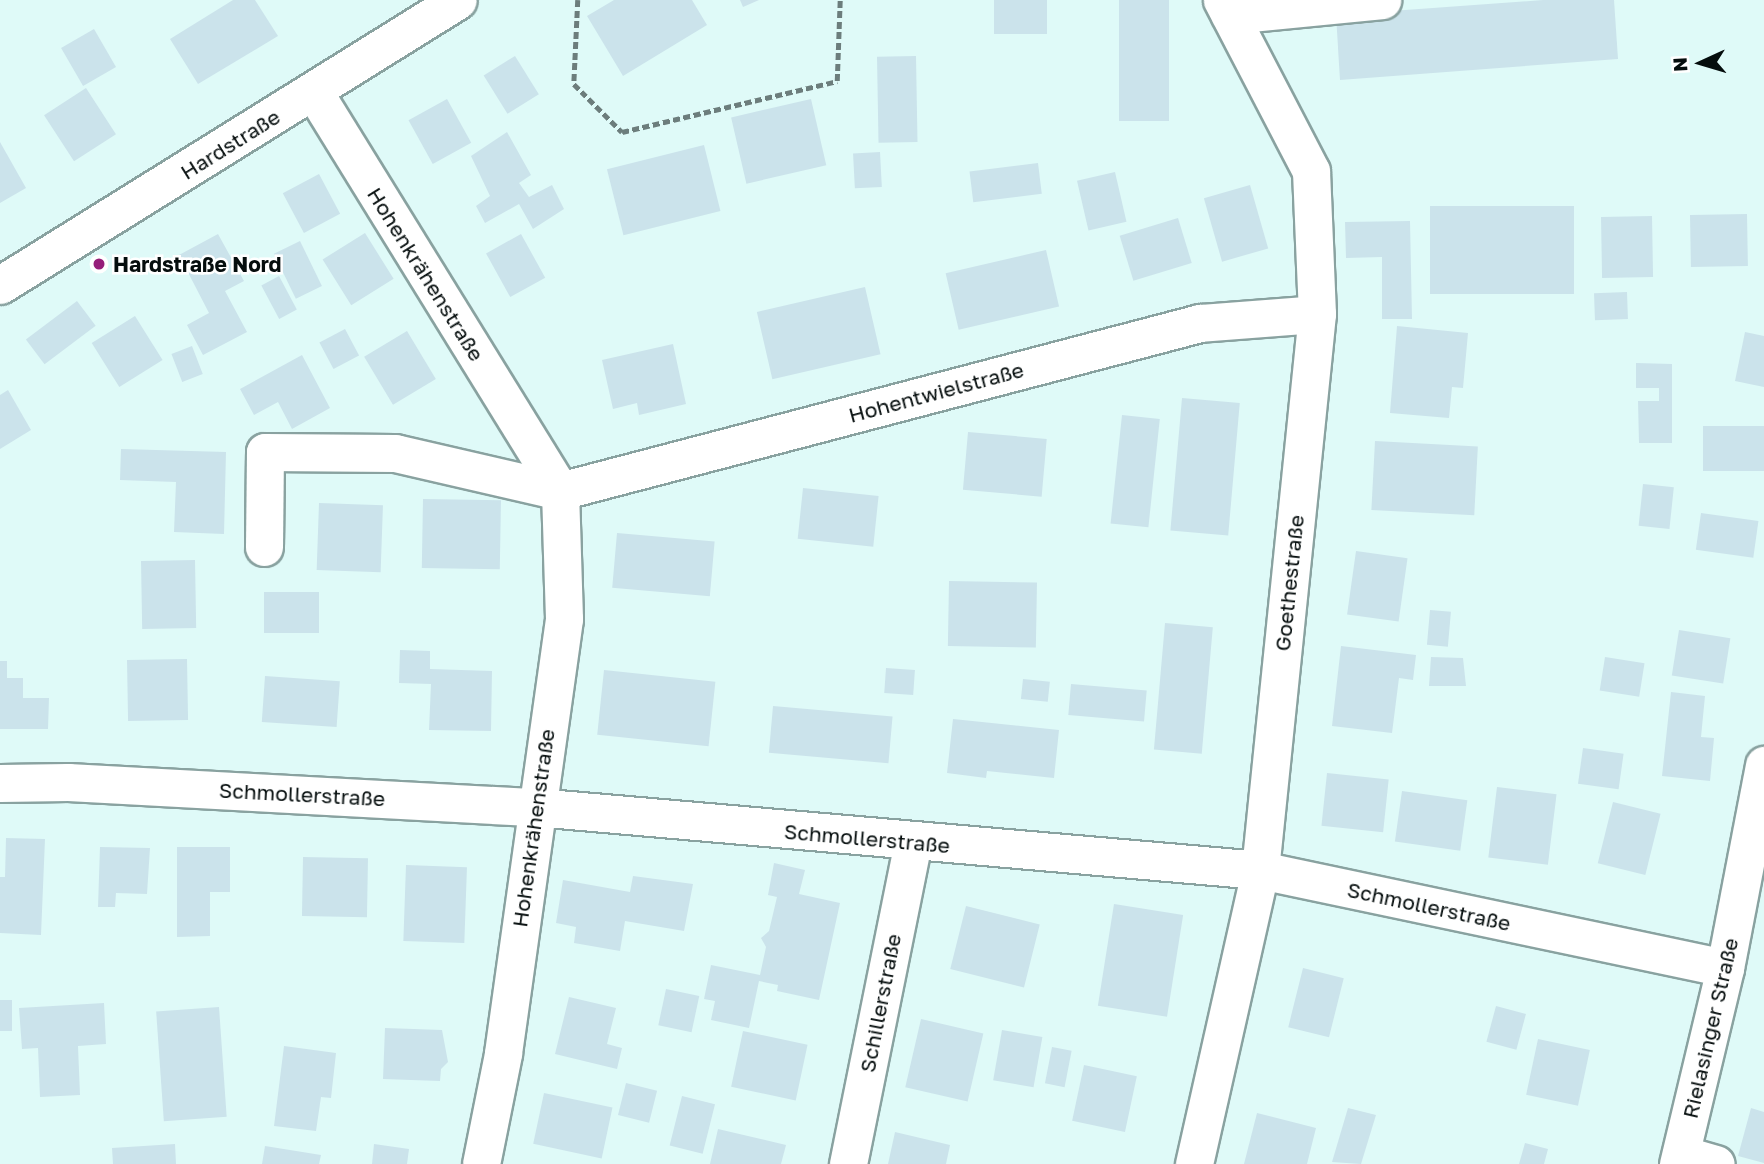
<!DOCTYPE html>
<meta charset="utf-8">
<style>
body{margin:0}
#map{position:relative;width:1764px;height:1164px;overflow:hidden;background:#dffaf8;font-family:"Golos Text",sans-serif}
div>[style]{position:absolute}
.building>*{inset:0;background:#cbe3eb;transform-origin:0 0}
.path>*{height:4.5px;margin-top:-2.25px;transform-origin:0;background:repeating-linear-gradient(90deg,#6c7d7c 0 7px,transparent 0 10.5px)}
.roads{filter:drop-shadow(2px 0 #89a2a0) drop-shadow(-2px 0 #89a2a0) drop-shadow(0 2px #89a2a0) drop-shadow(0 -2px #89a2a0)}
.minor>*{height:37px;margin:-18.5px;padding:0 18.5px;transform-origin:18.5px;border-radius:18.5px;background:#fff}
.dots>*{width:19px;height:19px;translate:-50% -50%;box-sizing:border-box;border:4px solid #fff;border-radius:50%}
span{translate:-50% -50%;white-space:nowrap;text-align:center;line-height:1.15;-webkit-text-stroke:5px #fff;paint-order:stroke}
.street-label{font-size:21px;color:#050d0d}
.poi-label{font-size:21px;color:#050d0d;font-weight:700}
.left{translate:0 -50%;text-align:left}
.north{position:absolute;left:1666px;top:28px;width:70px;height:70px;-webkit-text-stroke:5px #fff;paint-order:stroke;rotate:266deg;font-size:19px;font-weight:700;line-height:28px;text-align:center;color:#050d0d}
.north::after{content:'';display:block;margin:auto;width:24px;height:32px;background:#050d0d;clip-path:polygon(50% 0,100% 100%,50% 72%,0 100%)}
</style>
<div id="map">
<div class="building">
<div style="clip-path:polygon(233px 0,255px 0,278px 36px,198px 84px,170px 39px)"></div>
<div style="clip-path:polygon(614px 0,692px 0,707px 25px,623px 76px,587px 16px)"></div>
<div style="clip-path:polygon(740px 0,759px 0,743px 7px)"></div>
<div style="left:994px;top:0;width:53px;height:34px"></div>
<div style="left:1119px;top:0;width:50px;height:121px"></div>
<div style="clip-path:polygon(1543px 0,1614px 0,1618px 59px,1340px 80px,1336px 15px)"></div>
<div style="left:94px;top:29px;width:44px;height:38px;rotate:60deg"></div>
<div style="left:515px;top:56px;width:45px;height:37px;rotate:58deg"></div>
<div style="left:916px;top:56px;width:86px;height:39px;rotate:89deg"></div>
<div style="left:86px;top:88px;width:55px;height:50px;rotate:57deg"></div>
<div style="left:447px;top:99px;width:50px;height:44px;rotate:61deg"></div>
<div style="left:811px;top:99px;width:68px;height:82px;rotate:77deg"></div>
<div style="clip-path:polygon(507px 132px,531px 175px,519px 183px,529px 197px,552px 185px,564px 209px,533px 229px,519px 204px,485px 223px,476px 206px,490px 196px,471px 156px)"></div>
<div style="clip-path:polygon(0 142px,26px 188px,0 203px)"></div>
<div style="left:704px;top:145px;width:68px;height:100px;rotate:76deg"></div>
<div style="left:880px;top:152px;width:35px;height:27px;rotate:87deg"></div>
<div style="left:1038px;top:163px;width:31px;height:69px;rotate:83deg"></div>
<div style="left:1115px;top:172px;width:51px;height:39px;rotate:77deg"></div>
<div style="left:319px;top:174px;width:45px;height:41px;rotate:62deg"></div>
<div style="left:1250px;top:185px;width:66px;height:48px;rotate:74deg"></div>
<div style="left:1430px;top:206px;width:144px;height:88px"></div>
<div style="left:1747px;top:214px;width:52px;height:57px;rotate:89deg"></div>
<div style="left:1652px;top:216px;width:61px;height:51px;rotate:89deg"></div>
<div style="left:1178px;top:218px;width:47px;height:61px;rotate:73deg"></div>
<div style="clip-path:polygon(1410px 221px,1412px 319px,1382px 319px,1382px 257px,1346px 258px,1345px 222px)"></div>
<div style="left:365px;top:233px;width:54px;height:50px;rotate:58deg"></div>
<div style="clip-path:polygon(218px 234px,244px 281px,225px 291px,247px 332px,203px 355px,187px 325px,209px 313px,179px 255px)"></div>
<div style="left:521px;top:234px;width:50px;height:40px;rotate:61deg"></div>
<div style="left:300px;top:241px;width:50px;height:29px;rotate:64deg"></div>
<div style="left:1046px;top:250px;width:58px;height:103px;rotate:77deg"></div>
<div style="left:279px;top:276px;width:38px;height:20px;rotate:62deg"></div>
<div style="left:865px;top:287px;width:69px;height:111px;rotate:77deg"></div>
<div style="left:1627px;top:292px;width:27px;height:33px;rotate:88deg"></div>
<div style="left:77px;top:301px;width:31px;height:64px;rotate:53deg"></div>
<div style="left:135px;top:316px;width:52px;height:51px;rotate:58deg"></div>
<div style="clip-path:polygon(1397px 326px,1468px 333px,1463px 388px,1452px 387px,1449px 418px,1390px 413px)"></div>
<div style="left:345px;top:329px;width:30px;height:29px;rotate:62deg"></div>
<div style="left:407px;top:331px;width:56px;height:50px;rotate:59deg"></div>
<div style="clip-path:polygon(1745px 332px,1764px 336px,1764px 387px,1735px 381px)"></div>
<div style="clip-path:polygon(673px 344px,686px 404px,639px 415px,637px 403px,613px 409px,602px 360px)"></div>
<div style="left:192px;top:346px;width:30px;height:22px;rotate:69deg"></div>
<div style="clip-path:polygon(302px 355px,330px 408px,292px 429px,278px 402px,254px 415px,240px 389px)"></div>
<div style="clip-path:polygon(1636px 363px,1672px 364px,1672px 443px,1639px 443px,1638px 401px,1659px 401px,1659px 388px,1636px 388px)"></div>
<div style="clip-path:polygon(8px 390px,31px 430px,0 449px,0 395px)"></div>
<div style="left:1182px;top:398px;width:58px;height:133px;rotate:5deg"></div>
<div style="left:1122px;top:415px;width:38px;height:109px;rotate:6deg"></div>
<div style="left:1703px;top:426px;width:61px;height:45px"></div>
<div style="left:968px;top:432px;width:79px;height:58px;rotate:5deg"></div>
<div style="left:1375px;top:441px;width:103px;height:69px;rotate:3deg"></div>
<div style="clip-path:polygon(121px 449px,226px 452px,224px 534px,174px 532px,176px 482px,120px 480px)"></div>
<div style="left:1643px;top:484px;width:31px;height:42px;rotate:6deg"></div>
<div style="left:803px;top:488px;width:76px;height:51px;rotate:6deg"></div>
<div style="left:423px;top:499px;width:78px;height:69px;rotate:1deg"></div>
<div style="left:319px;top:503px;width:64px;height:67px;rotate:2deg"></div>
<div style="left:1701px;top:513px;width:58px;height:37px;rotate:8deg"></div>
<div style="left:617px;top:533px;width:98px;height:55px;rotate:5deg"></div>
<div style="left:1356px;top:551px;width:52px;height:64px;rotate:8deg"></div>
<div style="left:195px;top:560px;width:68px;height:54px;rotate:89deg"></div>
<div style="left:949px;top:581px;width:88px;height:65px;rotate:1deg"></div>
<div style="left:264px;top:592px;width:55px;height:41px"></div>
<div style="left:1430px;top:610px;width:21px;height:35px;rotate:5deg"></div>
<div style="left:1165px;top:623px;width:48px;height:127px;rotate:5deg"></div>
<div style="left:1679px;top:630px;width:52px;height:46px;rotate:9deg"></div>
<div style="clip-path:polygon(1341px 646px,1416px 655px,1413px 680px,1399px 678px,1392px 733px,1332px 726px)"></div>
<div style="clip-path:polygon(400px 650px,430px 651px,430px 669px,492px 671px,491px 731px,429px 730px,431px 684px,399px 683px)"></div>
<div style="clip-path:polygon(1431px 657px,1463px 658px,1466px 686px,1429px 686px)"></div>
<div style="left:1605px;top:657px;width:40px;height:34px;rotate:9deg"></div>
<div style="left:187px;top:659px;width:61px;height:60px;rotate:89deg"></div>
<div style="clip-path:polygon(0 661px,7px 661px,7px 678px,23px 678px,23px 698px,49px 698px,48px 729px,0 729px)"></div>
<div style="left:886px;top:668px;width:29px;height:25px;rotate:4deg"></div>
<div style="left:604px;top:670px;width:112px;height:65px;rotate:6deg"></div>
<div style="left:265px;top:676px;width:75px;height:46px;rotate:4deg"></div>
<div style="left:1023px;top:679px;width:27px;height:20px;rotate:6deg"></div>
<div style="left:1071px;top:684px;width:76px;height:31px;rotate:5deg"></div>
<div style="clip-path:polygon(1671px 692px,1705px 696px,1701px 737px,1714px 738px,1710px 781px,1662px 776px)"></div>
<div style="left:773px;top:706px;width:120px;height:47px;rotate:5deg"></div>
<div style="clip-path:polygon(953px 719px,1059px 730px,1054px 778px,987px 771px,986px 778px,947px 773px)"></div>
<div style="left:1583px;top:748px;width:41px;height:36px;rotate:8deg"></div>
<div style="left:1327px;top:773px;width:62px;height:53px;rotate:6deg"></div>
<div style="left:1497px;top:787px;width:60px;height:71px;rotate:7deg"></div>
<div style="left:1402px;top:791px;width:66px;height:51px;rotate:8deg"></div>
<div style="left:1613px;top:802px;width:49px;height:63px;rotate:14deg"></div>
<div style="clip-path:polygon(6px 838px,45px 839px,41px 935px,0 933px,0 877px,5px 877px)"></div>
<div style="clip-path:polygon(100px 847px,150px 848px,147px 894px,116px 893px,115px 907px,98px 907px)"></div>
<div style="clip-path:polygon(177px 847px,230px 847px,230px 892px,210px 892px,210px 936px,177px 937px)"></div>
<div style="left:303px;top:857px;width:65px;height:59px;rotate:1deg"></div>
<div style="clip-path:polygon(774px 863px,805px 870px,799px 894px,840px 903px,819px 1000px,777px 991px,778px 985px,759px 981px,749px 1028px,711px 1020px,715px 1001px,704px 999px,711px 965px,760px 975px,766px 947px,761px 938px,769px 931px,777px 897px,768px 895px)"></div>
<div style="left:406px;top:865px;width:61px;height:76px;rotate:2deg"></div>
<div style="clip-path:polygon(633px 876px,693px 884px,684px 931px,625px 921px,620px 951px,574px 943px,576px 927px,556px 923px,563px 880px,630px 892px)"></div>
<div style="left:1114px;top:904px;width:70px;height:103px;rotate:9deg"></div>
<div style="left:966px;top:906px;width:76px;height:65px;rotate:14deg"></div>
<div style="left:1303px;top:968px;width:42px;height:61px;rotate:14deg"></div>
<div style="left:666px;top:989px;width:34px;height:37px;rotate:12deg"></div>
<div style="clip-path:polygon(569px 997px,616px 1008px,607px 1044px,622px 1048px,617px 1069px,555px 1054px)"></div>
<div style="left:0;top:1000px;width:12px;height:31px"></div>
<div style="clip-path:polygon(104px 1003px,106px 1044px,78px 1046px,80px 1095px,40px 1097px,38px 1048px,22px 1049px,19px 1008px)"></div>
<div style="left:1496px;top:1006px;width:31px;height:37px;rotate:15deg"></div>
<div style="left:219px;top:1007px;width:110px;height:63px;rotate:86deg"></div>
<div style="left:921px;top:1019px;width:64px;height:70px;rotate:13deg"></div>
<div style="clip-path:polygon(385px 1028px,442px 1030px,448px 1062px,441px 1069px,440px 1081px,383px 1079px)"></div>
<div style="left:1002px;top:1030px;width:41px;height:51px;rotate:10deg"></div>
<div style="left:743px;top:1031px;width:66px;height:57px;rotate:12deg"></div>
<div style="left:1538px;top:1039px;width:53px;height:57px;rotate:12deg"></div>
<div style="clip-path:polygon(284px 1046px,336px 1053px,331px 1098px,321px 1097px,316px 1131px,274px 1126px)"></div>
<div style="left:1052px;top:1047px;width:20px;height:37px;rotate:11deg"></div>
<div style="left:1084px;top:1065px;width:54px;height:57px;rotate:12deg"></div>
<div style="left:626px;top:1083px;width:32px;height:33px;rotate:14deg"></div>
<div style="left:544px;top:1093px;width:70px;height:52px;rotate:12deg"></div>
<div style="left:682px;top:1096px;width:34px;height:51px;rotate:14deg"></div>
<div style="clip-path:polygon(1348px 1108px,1376px 1115px,1361px 1164px,1332px 1162px)"></div>
<div style="clip-path:polygon(1751px 1108px,1764px 1112px,1764px 1163px,1738px 1156px)"></div>
<div style="clip-path:polygon(1257px 1113px,1316px 1128px,1307px 1164px,1244px 1164px)"></div>
<div style="clip-path:polygon(718px 1129px,786px 1145px,781px 1164px,710px 1164px)"></div>
<div style="clip-path:polygon(895px 1132px,950px 1145px,946px 1164px,888px 1164px)"></div>
<div style="clip-path:polygon(1525px 1143px,1548px 1149px,1544px 1164px,1519px 1164px)"></div>
<div style="clip-path:polygon(175px 1144px,176px 1164px,113px 1164px,112px 1148px)"></div>
<div style="clip-path:polygon(374px 1144px,409px 1149px,407px 1164px,372px 1164px)"></div>
<div style="clip-path:polygon(265px 1146px,321px 1155px,319px 1164px,262px 1164px)"></div>
</div>
<div class="path">
<div style="left:578px;top:0;width:84px;rotate:92.7deg"></div>
<div style="left:574px;top:84px;width:68px;rotate:45deg"></div>
<div style="left:622px;top:132px;width:221px;rotate:-13.3deg"></div>
<div style="left:837px;top:81px;width:81px;rotate:-87.9deg"></div>
</div>
<div class="roads">
<div class="minor">
<div style="left:1230px;top:15px;width:153px;rotate:-5.6deg"></div>
<div style="left:314px;top:92px;width:469px;rotate:58.3deg"></div>
<div style="left:560px;top:491px;width:128px;rotate:88.2deg"></div>
<div style="left:564px;top:619px;width:439px;rotate:98deg"></div>
<div style="left:503px;top:1054px;width:112px;rotate:101.3deg"></div>
<div style="left:0;top:285px;width:539px;rotate:-31.89deg"></div>
<div style="left:264px;top:547px;width:95px;rotate:-89.4deg"></div>
<div style="left:265px;top:452px;width:130px;rotate:0.4deg"></div>
<div style="left:395px;top:453px;width:169px;rotate:13deg"></div>
<div style="left:560px;top:491px;width:662px;rotate:-14.71deg"></div>
<div style="left:1200px;top:323px;width:117px;rotate:-4.4deg"></div>
<div style="left:0;top:783px;width:68px;rotate:-0.8deg"></div>
<div style="left:68px;top:782px;width:468px;rotate:3.1deg"></div>
<div style="left:535px;top:807px;width:728px;rotate:4.97deg"></div>
<div style="left:1260px;top:870px;width:475px;rotate:11.9deg"></div>
<div style="left:1681px;top:1154px;width:36px;rotate:16deg"></div>
<div style="left:848px;top:1164px;width:328px;rotate:-78.6deg"></div>
<div style="left:1194px;top:1164px;width:301px;rotate:-77.3deg"></div>
<div style="left:1260px;top:870px;width:559px;rotate:-84.15deg"></div>
<div style="left:1317px;top:314px;width:143px;rotate:-92.4deg"></div>
<div style="left:1311px;top:171px;width:193px;rotate:-117.5deg"></div>
<div style="left:1678px;top:1164px;width:202px;rotate:-76.5deg"></div>
<div style="left:1725px;top:968px;width:207px;rotate:-79.1deg"></div>
</div>
</div>
<div class="dots">
<div style="left:99px;top:264px;background:#961e7a"></div>
</div>
<div class="street-label">
<span style="left:230px;top:144px;rotate:-32deg">Hardstraße</span>
<span style="left:426px;top:274px;rotate:58deg">Hohenkrähenstraße</span>
<span style="left:936px;top:392px;rotate:-15deg">Hohentwielstraße</span>
<span style="left:1289px;top:583px;rotate:-84deg">Goethestraße</span>
<span style="left:302px;top:794px;rotate:3deg">Schmollerstraße</span>
<span style="left:533px;top:828px;rotate:-82deg">Hohenkrähenstraße</span>
<span style="left:867px;top:838px;rotate:5deg">Schmollerstraße</span>
<span style="left:1429px;top:906px;rotate:12deg">Schmollerstraße</span>
<span style="left:880px;top:1003px;rotate:-79deg">Schillerstraße</span>
<span style="left:1710px;top:1028px;rotate:-77deg">Rielasinger Straße</span>
</div>
<div class="poi-label">
<span class="left" style="left:113px;top:264px">Hardstraße Nord</span>
</div>
<div class="north">N</div>
</div>
